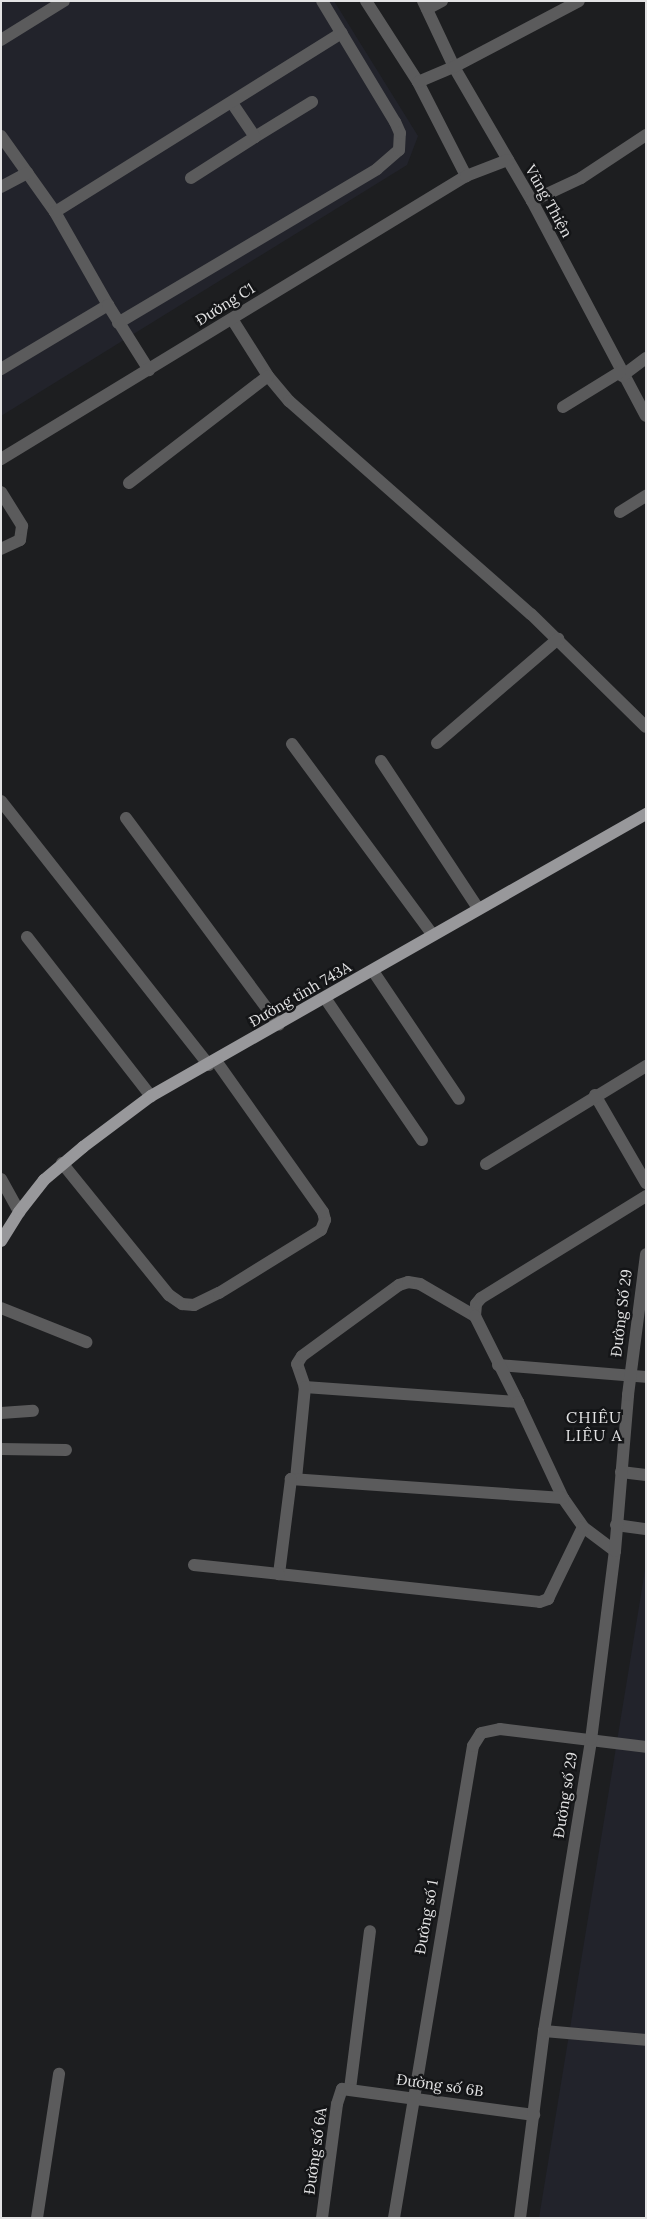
<!DOCTYPE html>
<meta charset="utf-8">
<style>
body{margin:0}
#map{position:relative;width:647px;height:2219px;overflow:hidden;background:#1d1e20;font-family:Lora,serif}
div>[style]{position:absolute}
.built>*{inset:0;background:#22232b}
.minor>*{height:12px;margin:-6px;padding:0 6px;transform-origin:6px;border-radius:6px;background:#5b5b5c}
.major>*{height:12px;margin:-6px;padding:0 6px;transform-origin:6px;border-radius:6px;background:#98989b}
span{translate:-50% -50%;white-space:nowrap;text-align:center;line-height:1.15;-webkit-text-stroke:5px #141517;paint-order:stroke}
.street-label{font-size:15px;color:#e3e3e4}
.neighbourhood-label{font-size:16px;color:#e3e3e4;letter-spacing:1px}
.frame{position:absolute;inset:0;border:2px solid #e3e3e4;pointer-events:none}
</style>
<div id="map">
<div class="built">
<div style="clip-path:polygon(1px 1px,334px 1px,418px 136px,407px 165px,1px 416px)"></div>
<div style="clip-path:polygon(646px 1564px,646px 2218px,539px 2218px)"></div>
</div>
<div class="minor">
<div style="left:366px;top:1px;width:96px;rotate:57.3deg"></div>
<div style="left:418px;top:82px;width:106px;rotate:62.9deg"></div>
<div style="left:423px;top:1px;width:73px;rotate:64.8deg"></div>
<div style="left:454px;top:67px;width:155px;rotate:59.8deg"></div>
<div style="left:532px;top:201px;width:243px;rotate:62.1deg"></div>
<div style="left:427px;top:9px;width:17px;rotate:-28deg"></div>
<div style="left:1px;top:40px;width:74px;rotate:-31.8deg"></div>
<div style="left:418px;top:82px;width:39px;rotate:-23deg"></div>
<div style="left:454px;top:67px;width:141px;rotate:-27.8deg"></div>
<div style="left:1px;top:136px;width:93px;rotate:54.6deg"></div>
<div style="left:55px;top:212px;width:107px;rotate:60.3deg"></div>
<div style="left:255px;top:137px;width:67px;rotate:-31.6deg"></div>
<div style="left:191px;top:178px;width:76px;rotate:-32.6deg"></div>
<div style="left:255px;top:137px;width:40px;rotate:-124deg"></div>
<div style="left:1px;top:187px;width:30px;rotate:-28deg"></div>
<div style="left:532px;top:201px;width:54px;rotate:-25.1deg"></div>
<div style="left:581px;top:178px;width:78px;rotate:-33.5deg"></div>
<div style="left:55px;top:212px;width:338px;rotate:-32deg"></div>
<div style="left:232px;top:319px;width:67px;rotate:57.7deg"></div>
<div style="left:268px;top:376px;width:33px;rotate:50deg"></div>
<div style="left:289px;top:401px;width:322px;rotate:41.4deg"></div>
<div style="left:531px;top:614px;width:161px;rotate:44.5deg"></div>
<div style="left:118px;top:323px;width:301px;rotate:-30.7deg"></div>
<div style="left:377px;top:169px;width:29px;rotate:-41deg"></div>
<div style="left:399px;top:150px;width:17px;rotate:-87deg"></div>
<div style="left:400px;top:133px;width:12px;rotate:-114deg"></div>
<div style="left:395px;top:122px;width:141px;rotate:-121.1deg"></div>
<div style="left:1px;top:369px;width:125px;rotate:-30.9deg"></div>
<div style="left:108px;top:305px;width:77px;rotate:57.8deg"></div>
<div style="left:622px;top:376px;width:30px;rotate:-37deg"></div>
<div style="left:563px;top:407px;width:67px;rotate:-31.6deg"></div>
<div style="left:1px;top:459px;width:544px;rotate:-31.32deg"></div>
<div style="left:466px;top:176px;width:45px;rotate:-20.9deg"></div>
<div style="left:129px;top:483px;width:175px;rotate:-37.6deg"></div>
<div style="left:1px;top:492px;width:40px;rotate:58deg"></div>
<div style="left:22px;top:526px;width:14px;rotate:98deg"></div>
<div style="left:20px;top:540px;width:21px;rotate:155deg"></div>
<div style="left:620px;top:512px;width:31px;rotate:-32deg"></div>
<div style="left:437px;top:743px;width:160px;rotate:-40.7deg"></div>
<div style="left:292px;top:744px;width:237px;rotate:53.6deg"></div>
<div style="left:381px;top:761px;width:176px;rotate:56.6deg"></div>
<div style="left:1px;top:801px;width:336px;rotate:51.8deg"></div>
<div style="left:126px;top:818px;width:257px;rotate:53.5deg"></div>
<div style="left:27px;top:937px;width:202px;rotate:52.1deg"></div>
<div style="left:373px;top:971px;width:154px;rotate:56.1deg"></div>
<div style="left:325px;top:998px;width:172px;rotate:55.7deg"></div>
<div style="left:595px;top:1095px;width:102px;rotate:59.9deg"></div>
<div style="left:62px;top:1163px;width:170px;rotate:51deg"></div>
<div style="left:169px;top:1295px;width:16px;rotate:35deg"></div>
<div style="left:182px;top:1304px;width:12px;rotate:5deg"></div>
<div style="left:194px;top:1305px;width:28px;rotate:-26deg"></div>
<div style="left:219px;top:1293px;width:120px;rotate:-31.7deg"></div>
<div style="left:321px;top:1230px;width:11px;rotate:-68deg"></div>
<div style="left:325px;top:1220px;width:8px;rotate:-104deg"></div>
<div style="left:323px;top:1212px;width:185px;rotate:-125.3deg"></div>
<div style="left:486px;top:1164px;width:188px;rotate:-31.5deg"></div>
<div style="left:1px;top:1179px;width:38px;rotate:61deg"></div>
<div style="left:1px;top:1308px;width:92px;rotate:21.8deg"></div>
<div style="left:475px;top:1316px;width:12px;rotate:-85deg"></div>
<div style="left:476px;top:1304px;width:8px;rotate:-50deg"></div>
<div style="left:481px;top:1298px;width:194px;rotate:-31.7deg"></div>
<div style="left:498px;top:1365px;width:148px;rotate:4.6deg"></div>
<div style="left:518px;top:1402px;width:214px;rotate:-176deg"></div>
<div style="left:305px;top:1387px;width:24px;rotate:-109deg"></div>
<div style="left:297px;top:1364px;width:9px;rotate:-58deg"></div>
<div style="left:302px;top:1356px;width:120px;rotate:-36.2deg"></div>
<div style="left:399px;top:1285px;width:9px;rotate:-18deg"></div>
<div style="left:408px;top:1282px;width:12px;rotate:9deg"></div>
<div style="left:420px;top:1284px;width:64px;rotate:30.2deg"></div>
<div style="left:475px;top:1316px;width:96px;rotate:63.4deg"></div>
<div style="left:518px;top:1402px;width:106px;rotate:64.9deg"></div>
<div style="left:563px;top:1498px;width:35px;rotate:55deg"></div>
<div style="left:583px;top:1527px;width:40px;rotate:37deg"></div>
<div style="left:1px;top:1413px;width:32px;rotate:-4deg"></div>
<div style="left:1px;top:1449px;width:65px;rotate:0.9deg"></div>
<div style="left:621px;top:1472px;width:25px;rotate:7deg"></div>
<div style="left:296px;top:1479px;width:92px;rotate:-84.4deg"></div>
<div style="left:563px;top:1498px;width:273px;rotate:-176deg"></div>
<div style="left:291px;top:1479px;width:96px;rotate:97.2deg"></div>
<div style="left:279px;top:1574px;width:262px;rotate:6.1deg"></div>
<div style="left:540px;top:1602px;width:9px;rotate:-21deg"></div>
<div style="left:548px;top:1599px;width:80px;rotate:-64.1deg"></div>
<div style="left:616px;top:1525px;width:30px;rotate:8deg"></div>
<div style="left:194px;top:1565px;width:85px;rotate:6deg"></div>
<div style="left:544px;top:2031px;width:102px;rotate:5deg"></div>
<div style="left:350px;top:2089px;width:159px;rotate:-82.8deg"></div>
<div style="left:37px;top:2218px;width:146px;rotate:-81.3deg"></div>
<div style="left:322px;top:2218px;width:115px;rotate:-82.5deg"></div>
<div style="left:337px;top:2104px;width:16px;rotate:-72deg"></div>
<div style="left:342px;top:2089px;width:194px;rotate:7.7deg"></div>
<div style="left:394px;top:2218px;width:479px;rotate:-80.5deg"></div>
<div style="left:473px;top:1746px;width:15px;rotate:-58deg"></div>
<div style="left:481px;top:1733px;width:19px;rotate:-12deg"></div>
<div style="left:500px;top:1729px;width:147px;rotate:7deg"></div>
<div style="left:520px;top:2218px;width:189px;rotate:-82.7deg"></div>
<div style="left:544px;top:2031px;width:295px;rotate:-80.8deg"></div>
<div style="left:591px;top:1740px;width:191px;rotate:-82.8deg"></div>
<div style="left:615px;top:1551px;width:157px;rotate:-85.2deg"></div>
<div style="left:628px;top:1395px;width:142px;rotate:-82.7deg"></div>
</div>
<div class="major">
<div style="left:1px;top:1241px;width:34px;rotate:-58deg"></div>
<div style="left:19px;top:1212px;width:41px;rotate:-52deg"></div>
<div style="left:44px;top:1180px;width:51px;rotate:-40.2deg"></div>
<div style="left:83px;top:1147px;width:85px;rotate:-36.9deg"></div>
<div style="left:151px;top:1096px;width:570px;rotate:-29.67deg"></div>
</div>
<div class="street-label">
<span style="left:549px;top:201px;rotate:61deg">Vũng Thiện</span>
<span style="left:225px;top:304px;rotate:-32deg">Đường C1</span>
<span style="left:300px;top:994px;rotate:-30deg">Đường tỉnh 743A</span>
<span style="left:621px;top:1313px;rotate:-83deg">Đường Số 29</span>
<span style="left:565px;top:1795px;rotate:-81deg">Đường số 29</span>
<span style="left:426px;top:1917px;rotate:-80deg">Đường số 1</span>
<span style="left:440px;top:2085px;rotate:8deg">Đường số 6B</span>
<span style="left:315px;top:2151px;rotate:-82deg">Đường số 6A</span>
</div>
<div class="neighbourhood-label">
<span style="left:594px;top:1426px">CHIÊU<br>LIÊU A</span>
</div>
<div class="frame"></div>
</div>
